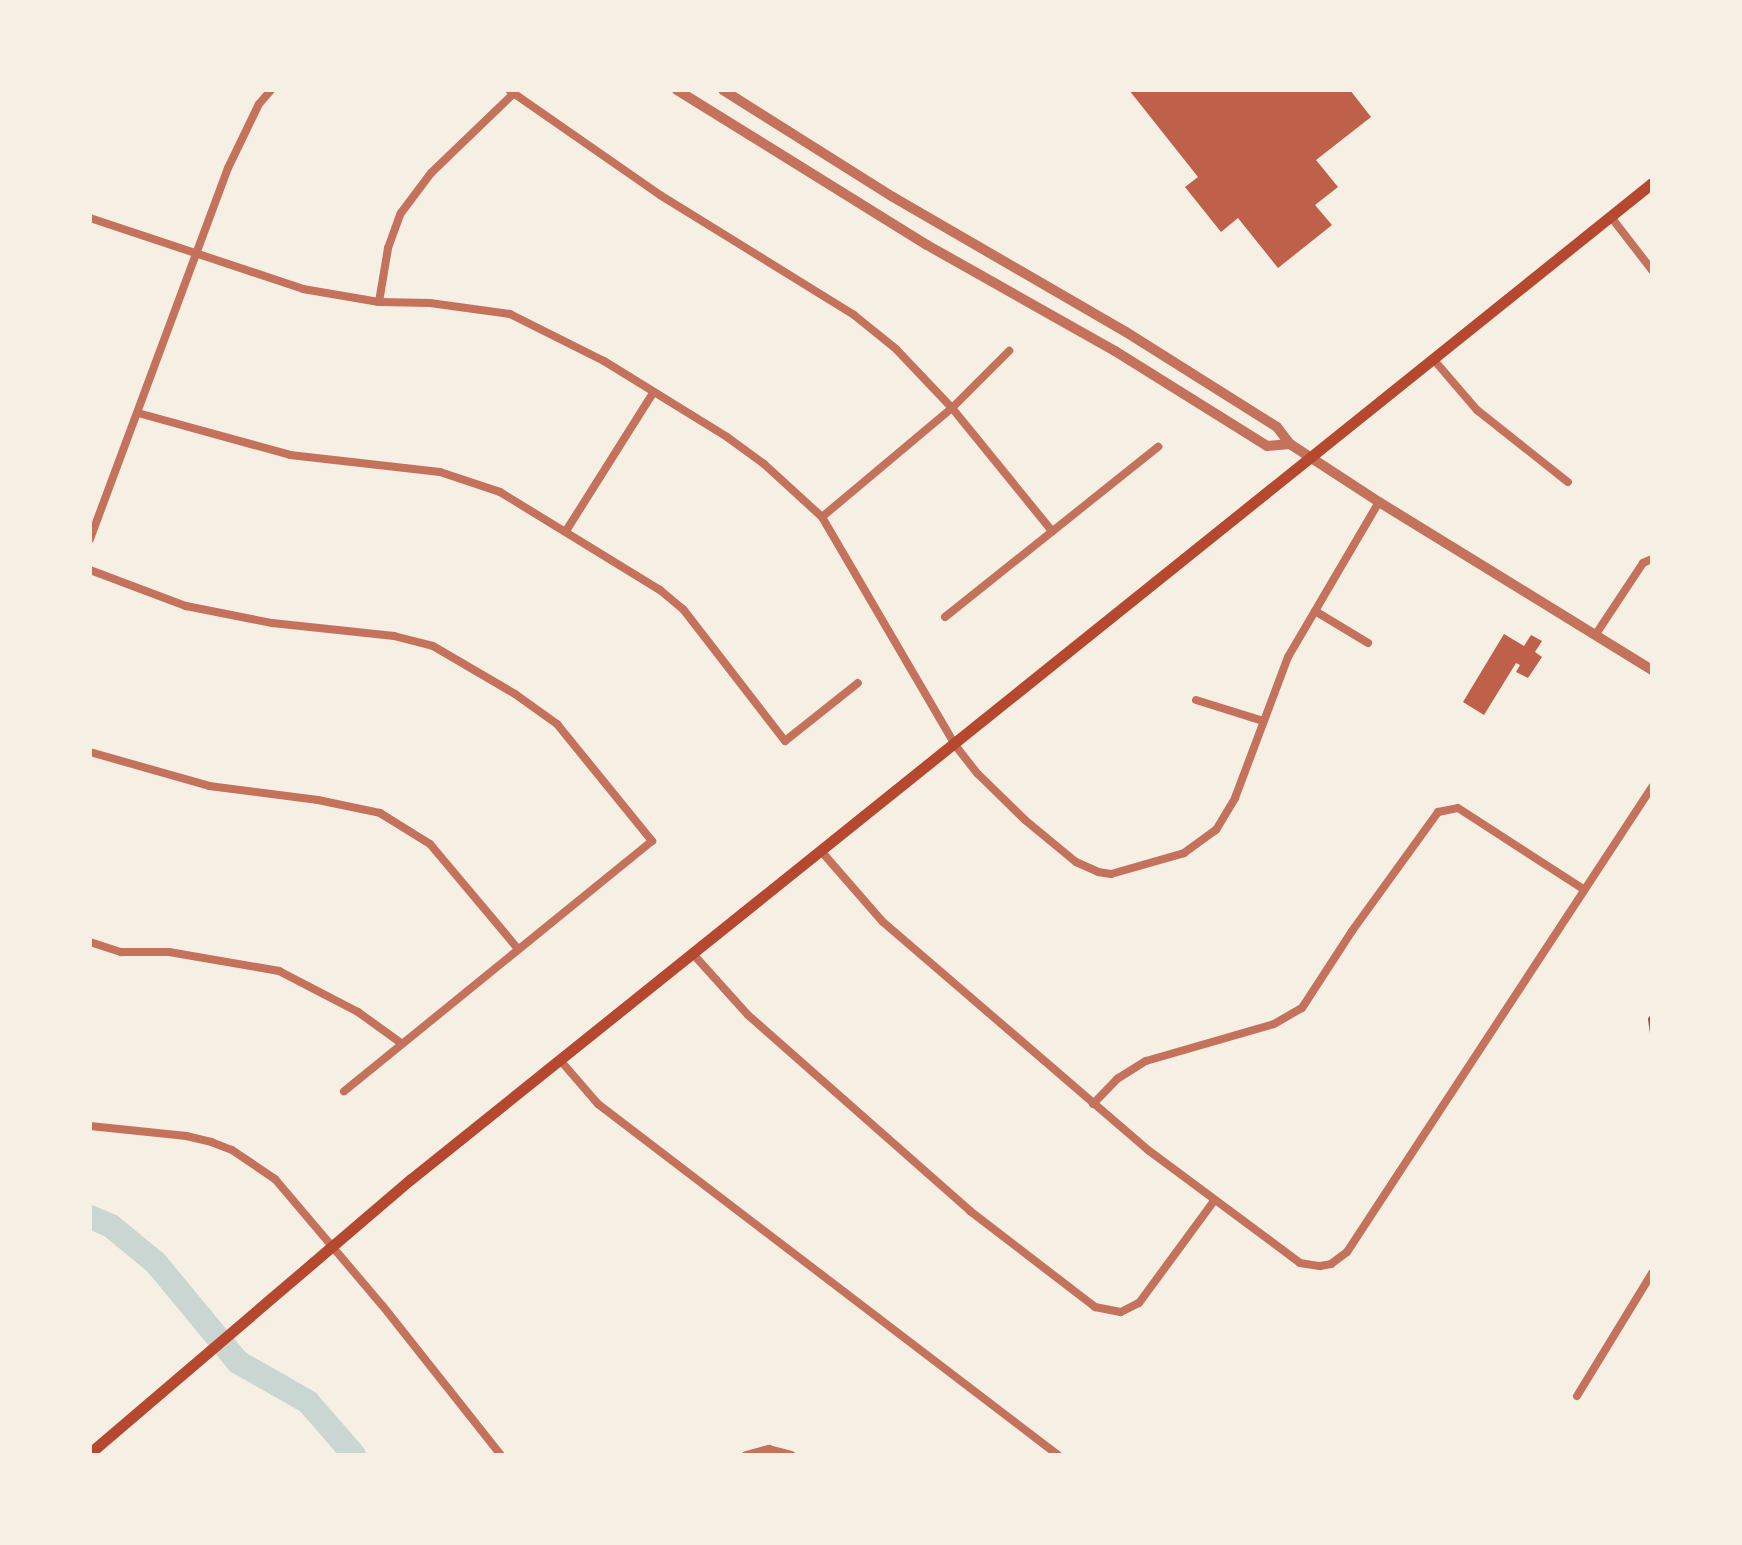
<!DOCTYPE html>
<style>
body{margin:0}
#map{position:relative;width:1742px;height:1545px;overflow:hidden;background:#f6efe4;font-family:"Open Sans",sans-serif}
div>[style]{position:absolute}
.river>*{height:24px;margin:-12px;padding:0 12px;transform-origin:12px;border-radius:12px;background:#c9d6d2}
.building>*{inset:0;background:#bf614a}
.path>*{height:2px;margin:-1px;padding:0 1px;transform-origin:1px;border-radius:1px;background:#b5482f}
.minor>*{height:8px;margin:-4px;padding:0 4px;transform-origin:4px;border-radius:4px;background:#c5725c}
.tertiary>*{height:10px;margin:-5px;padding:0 5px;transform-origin:5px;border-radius:5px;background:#c5725c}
.secondary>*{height:11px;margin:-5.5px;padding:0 5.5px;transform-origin:5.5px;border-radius:5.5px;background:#b5482f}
span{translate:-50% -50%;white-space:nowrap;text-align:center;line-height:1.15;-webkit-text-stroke:7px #f6efe4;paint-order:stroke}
.frame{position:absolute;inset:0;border:92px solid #f6efe4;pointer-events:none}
</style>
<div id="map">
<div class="river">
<div style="left:90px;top:1217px;width:23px;rotate:23deg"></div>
<div style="left:111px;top:1226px;width:58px;rotate:39.4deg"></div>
<div style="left:156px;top:1263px;width:129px;rotate:50.4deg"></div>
<div style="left:238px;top:1362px;width:81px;rotate:29.7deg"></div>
<div style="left:308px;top:1402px;width:70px;rotate:49deg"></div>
</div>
<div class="building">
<div style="clip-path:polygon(1129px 90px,1350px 90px,1371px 117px,1316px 160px,1338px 187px,1315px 205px,1332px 225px,1278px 268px,1238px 218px,1221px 232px,1185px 187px,1198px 177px)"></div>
<div style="clip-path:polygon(1504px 634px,1524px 646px,1531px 635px,1542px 641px,1535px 652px,1542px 657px,1528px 678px,1516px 672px,1520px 665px,1516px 663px,1484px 715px,1463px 702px)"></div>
</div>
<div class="path">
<div style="left:1652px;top:1014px;width:6px;rotate:121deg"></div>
<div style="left:1649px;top:1019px;width:22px;rotate:82deg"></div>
</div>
<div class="minor">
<div style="left:509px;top:90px;width:184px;rotate:34.8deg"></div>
<div style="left:660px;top:195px;width:228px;rotate:31.7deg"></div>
<div style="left:854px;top:315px;width:54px;rotate:39deg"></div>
<div style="left:896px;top:349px;width:81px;rotate:46.5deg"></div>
<div style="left:952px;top:408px;width:159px;rotate:50.9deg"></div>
<div style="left:1611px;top:217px;width:67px;rotate:52.3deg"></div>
<div style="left:90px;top:218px;width:225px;rotate:18.4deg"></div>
<div style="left:303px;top:289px;width:77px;rotate:9.7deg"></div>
<div style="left:379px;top:302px;width:51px;rotate:1.1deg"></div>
<div style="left:430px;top:303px;width:81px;rotate:7.8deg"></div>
<div style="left:510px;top:314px;width:105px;rotate:26.6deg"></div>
<div style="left:604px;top:361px;width:145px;rotate:31.7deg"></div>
<div style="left:727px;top:437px;width:46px;rotate:36.1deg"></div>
<div style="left:764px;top:464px;width:79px;rotate:42.4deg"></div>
<div style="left:822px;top:517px;width:264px;rotate:59.7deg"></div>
<div style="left:955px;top:745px;width:37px;rotate:52deg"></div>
<div style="left:978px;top:774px;width:66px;rotate:44.4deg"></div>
<div style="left:1025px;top:820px;width:66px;rotate:39.5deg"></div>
<div style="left:1076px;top:862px;width:24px;rotate:24deg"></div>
<div style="left:1098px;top:872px;width:13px;rotate:9deg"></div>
<div style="left:1111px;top:874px;width:76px;rotate:-16deg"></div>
<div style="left:1184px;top:853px;width:39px;rotate:-36deg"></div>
<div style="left:1216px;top:830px;width:37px;rotate:-59deg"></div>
<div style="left:1235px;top:798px;width:151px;rotate:-69.4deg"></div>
<div style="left:1288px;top:657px;width:180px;rotate:-59.6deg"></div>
<div style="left:379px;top:302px;width:55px;rotate:-80.5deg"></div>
<div style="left:388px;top:248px;width:37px;rotate:-70deg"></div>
<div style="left:401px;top:213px;width:50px;rotate:-53.1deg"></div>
<div style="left:431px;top:173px;width:114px;rotate:-43.9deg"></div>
<div style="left:1434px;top:360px;width:66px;rotate:49.3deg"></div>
<div style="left:1477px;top:410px;width:116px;rotate:38.4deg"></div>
<div style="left:138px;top:413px;width:158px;rotate:15.4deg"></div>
<div style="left:290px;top:455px;width:151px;rotate:6.5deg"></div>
<div style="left:440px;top:472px;width:63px;rotate:18.4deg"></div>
<div style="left:500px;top:492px;width:188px;rotate:31.5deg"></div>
<div style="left:660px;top:590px;width:30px;rotate:40deg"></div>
<div style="left:683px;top:609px;width:167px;rotate:52.3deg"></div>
<div style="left:785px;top:741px;width:93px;rotate:-38.5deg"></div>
<div style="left:822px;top:517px;width:170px;rotate:-40deg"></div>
<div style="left:952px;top:408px;width:81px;rotate:-45deg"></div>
<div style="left:566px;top:531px;width:163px;rotate:-57.8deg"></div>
<div style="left:90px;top:539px;width:396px;rotate:-69.6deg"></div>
<div style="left:228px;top:168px;width:71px;rotate:-64.2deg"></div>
<div style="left:259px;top:104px;width:18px;rotate:-49deg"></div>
<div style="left:90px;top:570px;width:103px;rotate:20.6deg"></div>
<div style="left:186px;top:606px;width:88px;rotate:11.2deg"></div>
<div style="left:272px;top:623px;width:123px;rotate:6.1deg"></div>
<div style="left:394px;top:636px;width:40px;rotate:14.4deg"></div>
<div style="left:433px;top:646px;width:95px;rotate:30.3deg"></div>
<div style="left:515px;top:694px;width:52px;rotate:35.5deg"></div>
<div style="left:557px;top:724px;width:151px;rotate:50.9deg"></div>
<div style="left:652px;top:841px;width:397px;rotate:140.9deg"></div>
<div style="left:1315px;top:611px;width:62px;rotate:31.1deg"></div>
<div style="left:945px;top:617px;width:273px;rotate:-38.6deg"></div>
<div style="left:1596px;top:634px;width:85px;rotate:-56.5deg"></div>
<div style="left:1643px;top:563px;width:10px;rotate:-24deg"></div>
<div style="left:1196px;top:700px;width:70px;rotate:17.4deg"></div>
<div style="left:90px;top:752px;width:124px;rotate:15.9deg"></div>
<div style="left:209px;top:786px;width:110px;rotate:7.3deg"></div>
<div style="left:318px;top:800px;width:63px;rotate:11.8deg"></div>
<div style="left:380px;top:813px;width:59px;rotate:31.8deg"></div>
<div style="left:430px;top:844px;width:137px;rotate:50deg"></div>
<div style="left:821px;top:851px;width:94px;rotate:48.9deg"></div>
<div style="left:883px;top:922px;width:350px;rotate:40.7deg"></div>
<div style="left:1148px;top:1150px;width:189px;rotate:36.6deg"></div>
<div style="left:1300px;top:1263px;width:20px;rotate:9deg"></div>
<div style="left:1320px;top:1266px;width:11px;rotate:-10deg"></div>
<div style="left:1331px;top:1264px;width:20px;rotate:-37deg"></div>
<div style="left:1347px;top:1252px;width:556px;rotate:-56.74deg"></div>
<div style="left:90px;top:942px;width:33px;rotate:18deg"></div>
<div style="left:121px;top:952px;width:48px"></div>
<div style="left:169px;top:952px;width:112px;rotate:9.8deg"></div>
<div style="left:279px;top:971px;width:89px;rotate:27.4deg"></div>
<div style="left:358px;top:1012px;width:53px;rotate:35.8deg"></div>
<div style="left:693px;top:954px;width:82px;rotate:48deg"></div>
<div style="left:748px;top:1015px;width:296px;rotate:41.4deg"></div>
<div style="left:970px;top:1211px;width:158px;rotate:37.5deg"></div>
<div style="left:1095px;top:1307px;width:26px;rotate:11deg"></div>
<div style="left:1121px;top:1312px;width:20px;rotate:-27deg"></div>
<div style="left:1139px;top:1303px;width:127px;rotate:-53.7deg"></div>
<div style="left:560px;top:1060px;width:58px;rotate:49.2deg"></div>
<div style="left:598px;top:1104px;width:579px;rotate:37.35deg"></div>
<div style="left:1093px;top:1104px;width:35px;rotate:-46deg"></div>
<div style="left:1117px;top:1079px;width:34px;rotate:-32deg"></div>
<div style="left:1146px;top:1061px;width:133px;rotate:-16.1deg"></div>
<div style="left:1274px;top:1024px;width:32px;rotate:-30deg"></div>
<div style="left:1302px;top:1008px;width:92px;rotate:-57deg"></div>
<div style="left:1352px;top:931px;width:147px;rotate:-54.1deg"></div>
<div style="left:1438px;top:812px;width:20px;rotate:-11deg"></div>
<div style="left:1458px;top:808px;width:149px;rotate:32.9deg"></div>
<div style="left:90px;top:1126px;width:97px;rotate:5.9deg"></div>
<div style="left:186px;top:1136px;width:26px;rotate:13deg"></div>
<div style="left:211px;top:1142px;width:22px;rotate:21deg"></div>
<div style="left:232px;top:1150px;width:52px;rotate:34deg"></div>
<div style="left:275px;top:1179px;width:165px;rotate:49.7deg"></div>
<div style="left:382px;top:1305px;width:191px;rotate:51.6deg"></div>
<div style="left:1577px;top:1396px;width:144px;rotate:-58.6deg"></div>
<div style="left:746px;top:1455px;width:24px;rotate:-15deg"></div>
<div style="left:769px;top:1449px;width:23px;rotate:15deg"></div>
</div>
<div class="tertiary">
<div style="left:677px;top:90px;width:294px;rotate:31.8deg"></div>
<div style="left:927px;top:245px;width:216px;rotate:29.4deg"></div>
<div style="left:1115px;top:351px;width:179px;rotate:32deg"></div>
<div style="left:1267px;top:446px;width:23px;rotate:-5deg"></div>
<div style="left:723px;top:90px;width:201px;rotate:32.2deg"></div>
<div style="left:893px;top:197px;width:269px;rotate:30.1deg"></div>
<div style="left:1126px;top:332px;width:178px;rotate:32.2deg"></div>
<div style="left:1277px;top:427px;width:21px;rotate:53deg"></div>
<div style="left:1290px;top:444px;width:106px;rotate:33.1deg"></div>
<div style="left:1379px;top:502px;width:321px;rotate:31.6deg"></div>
</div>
<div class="secondary">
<div style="left:90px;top:1453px;width:422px;rotate:-40.5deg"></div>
<div style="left:411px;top:1179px;width:1591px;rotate:-38.75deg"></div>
</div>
<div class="frame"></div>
</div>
